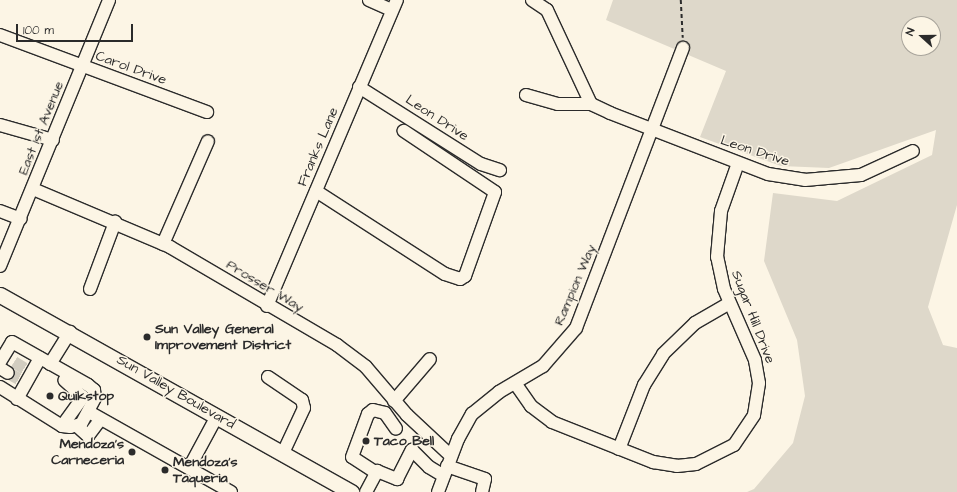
<!DOCTYPE html>
<style>
body{margin:0}
#map{position:relative;width:957px;height:492px;overflow:hidden;background:#fcf5e5;font-family:"Architects Daughter",sans-serif}
div>[style]{position:absolute}
.green>*{inset:0;background:#ded8ca}
.minor-tunnel>*{height:12px;margin-top:-6px;transform-origin:0;background:repeating-linear-gradient(90deg,#d2cdc0 0 12px,transparent 0 18px)}
.path>*{height:1.5px;margin-top:-0.75px;transform-origin:0;background:repeating-linear-gradient(90deg,#2b2b2b 0 4px,transparent 0 7px)}
.roads{filter:drop-shadow(1px 0 #2b2b2b) drop-shadow(-1px 0 #2b2b2b) drop-shadow(0 1px #2b2b2b) drop-shadow(0 -1px #2b2b2b)}
.minor>*{height:12px;margin:-6px;padding:0 6px;transform-origin:6px;border-radius:6px;background:#fcf5e5}
.major>*{height:15px;margin:-7.5px;padding:0 7.5px;transform-origin:7.5px;border-radius:7.5px;background:#fcf5e5}
.dots>*{width:11px;height:11px;translate:-50% -50%;box-sizing:border-box;border:2px solid #fcf5e5;border-radius:50%}
span{translate:-50% -50%;white-space:nowrap;text-align:center;line-height:1.15;-webkit-text-stroke:3px #fcf5e5;paint-order:stroke}
.street-label{font-size:14px;color:#2b2b2b}
.poi-label{font-size:14px;color:#2b2b2b;font-weight:700}
.left{translate:0 -50%;text-align:left}
.right{translate:-100% -50%;text-align:right}
.north{position:absolute;left:901px;top:16px;width:40px;height:40px;box-sizing:border-box;background:#fcf5e5;border:1px solid #a8a49b;border-radius:50%;rotate:291deg;font-size:11px;font-weight:700;line-height:16px;text-align:center;color:#2b2b2b}
.north::after{content:'';display:block;margin:auto;width:14px;height:18px;background:#2b2b2b;clip-path:polygon(50% 0,100% 100%,50% 72%,0 100%)}
.scale{position:absolute;left:16px;top:24px;width:117px;height:18px;box-sizing:border-box;border:2px solid #2b2b2b;border-top:0;padding-left:5px;font-size:12px;line-height:14px;white-space:nowrap;color:#2b2b2b;-webkit-text-stroke:3px #fcf5e5;paint-order:stroke}
</style>
<div id="map">
<div class="green">
<div style="clip-path:polygon(evenodd,613px 0,957px 0,957px 205px,928px 307px,943px 345px,957px 348px,957px 492px,747px 492px,754px 489px,793px 443px,805px 396px,797px 340px,764px 261px,773px 193px,837px 201px,932px 155px,936px 130px,829px 168px,781px 166px,700px 137px,726px 71px,606px 20px,613px 0,909px 24px,933px 24px,933px 48px,909px 48px,909px 24px)"></div>
</div>
<div class="minor-tunnel">
<div style="left:14px;top:362px;width:13px;rotate:32deg"></div>
<div style="left:8px;top:373px;width:13px;rotate:29deg"></div>
</div>
<div class="path">
<div style="left:681px;top:0;width:38px;rotate:87deg"></div>
</div>
<div class="roads">
<div class="minor">
<div style="left:369px;top:0;width:24px;rotate:24deg"></div>
<div style="left:532px;top:0;width:18px;rotate:34deg"></div>
<div style="left:547px;top:10px;width:104px;rotate:64.9deg"></div>
<div style="left:591px;top:104px;width:21px;rotate:25deg"></div>
<div style="left:610px;top:113px;width:169px;rotate:21.1deg"></div>
<div style="left:768px;top:174px;width:37px;rotate:9deg"></div>
<div style="left:805px;top:180px;width:56px;rotate:-5.1deg"></div>
<div style="left:861px;top:175px;width:57px;rotate:-24.8deg"></div>
<div style="left:0;top:35px;width:221px;rotate:20.4deg"></div>
<div style="left:359px;top:87px;width:144px;rotate:32.3deg"></div>
<div style="left:481px;top:164px;width:20px;rotate:18deg"></div>
<div style="left:526px;top:95px;width:33px;rotate:16deg"></div>
<div style="left:558px;top:104px;width:33px"></div>
<div style="left:0;top:125px;width:55px;rotate:15.8deg"></div>
<div style="left:33px;top:189px;width:149px;rotate:22.9deg"></div>
<div style="left:170px;top:247px;width:194px;rotate:30.4deg"></div>
<div style="left:337px;top:345px;width:36px;rotate:37deg"></div>
<div style="left:366px;top:367px;width:63px;rotate:49.5deg"></div>
<div style="left:407px;top:415px;width:60px;rotate:43deg"></div>
<div style="left:316px;top:191px;width:153px;rotate:32.8deg"></div>
<div style="left:445px;top:274px;width:16px;rotate:18deg"></div>
<div style="left:460px;top:279px;width:6px;rotate:-31deg"></div>
<div style="left:465px;top:276px;width:89px;rotate:-70.3deg"></div>
<div style="left:495px;top:192px;width:110px;rotate:-146.2deg"></div>
<div style="left:0;top:211px;width:22px;rotate:21deg"></div>
<div style="left:163px;top:244px;width:112px;rotate:-66.4deg"></div>
<div style="left:0;top:266px;width:287px;rotate:-67.7deg"></div>
<div style="left:90px;top:289px;width:72px;rotate:-69.5deg"></div>
<div style="left:267px;top:306px;width:332px;rotate:-67deg"></div>
<div style="left:0;top:362px;width:23px;rotate:-59deg"></div>
<div style="left:12px;top:342px;width:87px;rotate:29.5deg"></div>
<div style="left:88px;top:385px;width:8px;rotate:40deg"></div>
<div style="left:94px;top:390px;width:8px;rotate:83deg"></div>
<div style="left:95px;top:398px;width:30px;rotate:118deg"></div>
<div style="left:81px;top:424px;width:11px;rotate:165deg"></div>
<div style="left:70px;top:427px;width:8px;rotate:-173deg"></div>
<div style="left:62px;top:426px;width:73px;rotate:-147.8deg"></div>
<div style="left:50px;top:364px;width:38px;rotate:-58deg"></div>
<div style="left:0;top:368px;width:9px;rotate:32deg"></div>
<div style="left:268px;top:377px;width:41px;rotate:34.1deg"></div>
<div style="left:302px;top:400px;width:8px;rotate:76deg"></div>
<div style="left:304px;top:408px;width:50px;rotate:115deg"></div>
<div style="left:515px;top:383px;width:28px;rotate:55deg"></div>
<div style="left:531px;top:406px;width:26px;rotate:37deg"></div>
<div style="left:552px;top:422px;width:109px;rotate:21.6deg"></div>
<div style="left:653px;top:462px;width:24px;rotate:9deg"></div>
<div style="left:677px;top:466px;width:19px;rotate:-6deg"></div>
<div style="left:696px;top:464px;width:42px;rotate:-26.6deg"></div>
<div style="left:734px;top:445px;width:36px;rotate:-56deg"></div>
<div style="left:754px;top:415px;width:32px;rotate:-81deg"></div>
<div style="left:759px;top:383px;width:23px;rotate:-100deg"></div>
<div style="left:755px;top:360px;width:77px;rotate:-113.6deg"></div>
<div style="left:724px;top:289px;width:33px;rotate:-102deg"></div>
<div style="left:717px;top:257px;width:46px;rotate:-85deg"></div>
<div style="left:721px;top:211px;width:51px;rotate:-70.5deg"></div>
<div style="left:17px;top:399px;width:47px;rotate:-60.7deg"></div>
<div style="left:394px;top:401px;width:55px;rotate:-49.4deg"></div>
<div style="left:89px;top:412px;width:163px;rotate:29.4deg"></div>
<div style="left:62px;top:426px;width:36px;rotate:-54deg"></div>
<div style="left:83px;top:397px;width:25px;rotate:-138deg"></div>
<div style="left:77px;top:426px;width:15px;rotate:42deg"></div>
<div style="left:88px;top:436px;width:21px;rotate:-53deg"></div>
<div style="left:619px;top:449px;width:69px;rotate:-68.7deg"></div>
<div style="left:644px;top:385px;width:36px;rotate:-58deg"></div>
<div style="left:663px;top:354px;width:45px;rotate:-44.1deg"></div>
<div style="left:695px;top:323px;width:39px;rotate:-30deg"></div>
<div style="left:447px;top:466px;width:40px;rotate:18.9deg"></div>
<div style="left:485px;top:479px;width:13px;rotate:103deg"></div>
<div style="left:189px;top:468px;width:59px;rotate:-61.7deg"></div>
<div style="left:375px;top:472px;width:27px;rotate:-147deg"></div>
<div style="left:352px;top:457px;width:46px;rotate:-69.6deg"></div>
<div style="left:368px;top:414px;width:6px;rotate:-39deg"></div>
<div style="left:373px;top:410px;width:12px;rotate:14deg"></div>
<div style="left:385px;top:413px;width:19px;rotate:55deg"></div>
<div style="left:366px;top:492px;width:24px;rotate:-62deg"></div>
<div style="left:377px;top:471px;width:22px;rotate:22deg"></div>
<div style="left:397px;top:479px;width:33px;rotate:-63deg"></div>
<div style="left:412px;top:450px;width:24px;rotate:45deg"></div>
<div style="left:429px;top:467px;width:17px;rotate:31deg"></div>
<div style="left:438px;top:492px;width:57px;rotate:-69.3deg"></div>
<div style="left:458px;top:439px;width:29px;rotate:-61deg"></div>
<div style="left:472px;top:414px;width:35px;rotate:-39deg"></div>
<div style="left:499px;top:392px;width:51px;rotate:-30.6deg"></div>
<div style="left:543px;top:366px;width:50px;rotate:-49deg"></div>
<div style="left:576px;top:328px;width:300px;rotate:-69.1deg"></div>
</div>
<div class="major">
<div style="left:0;top:295px;width:403px;rotate:29.3deg"></div>
</div>
</div>
<div class="dots">
<div style="left:147px;top:337px;background:#2b2b2b"></div>
<div style="left:50px;top:396px;background:#2b2b2b"></div>
<div style="left:366px;top:441px;background:#2b2b2b"></div>
<div style="left:132px;top:452px;background:#2b2b2b"></div>
<div style="left:165px;top:470px;background:#2b2b2b"></div>
</div>
<div class="street-label">
<span style="left:131px;top:68px;rotate:20deg">Carol Drive</span>
<span style="left:437px;top:118px;rotate:33deg">Leon Drive</span>
<span style="left:41px;top:128px;rotate:-68deg">East 1st Avenue</span>
<span style="left:318px;top:147px;rotate:-67deg">Franks Lane</span>
<span style="left:755px;top:151px;rotate:18deg">Leon Drive</span>
<span style="left:575px;top:285px;rotate:-67deg">Rampion Way</span>
<span style="left:265px;top:286px;rotate:31deg">Prosser Way</span>
<span style="left:753px;top:317px;rotate:69deg">Sugar Hill Drive</span>
<span style="left:176px;top:392px;rotate:30deg">Sun Valley Boulevard</span>
</div>
<div class="poi-label">
<span class="left" style="left:155px;top:337px">Sun Valley General<br>Improvement District</span>
<span class="left" style="left:58px;top:396px">Quikstop</span>
<span class="left" style="left:374px;top:441px">Taco Bell</span>
<span class="right" style="left:124px;top:452px">Mendoza's<br>Carneceria</span>
<span class="left" style="left:173px;top:470px">Mendoza's<br>Taqueria</span>
</div>
<div class="north">N</div>
<div class="scale">100 m</div>
</div>
